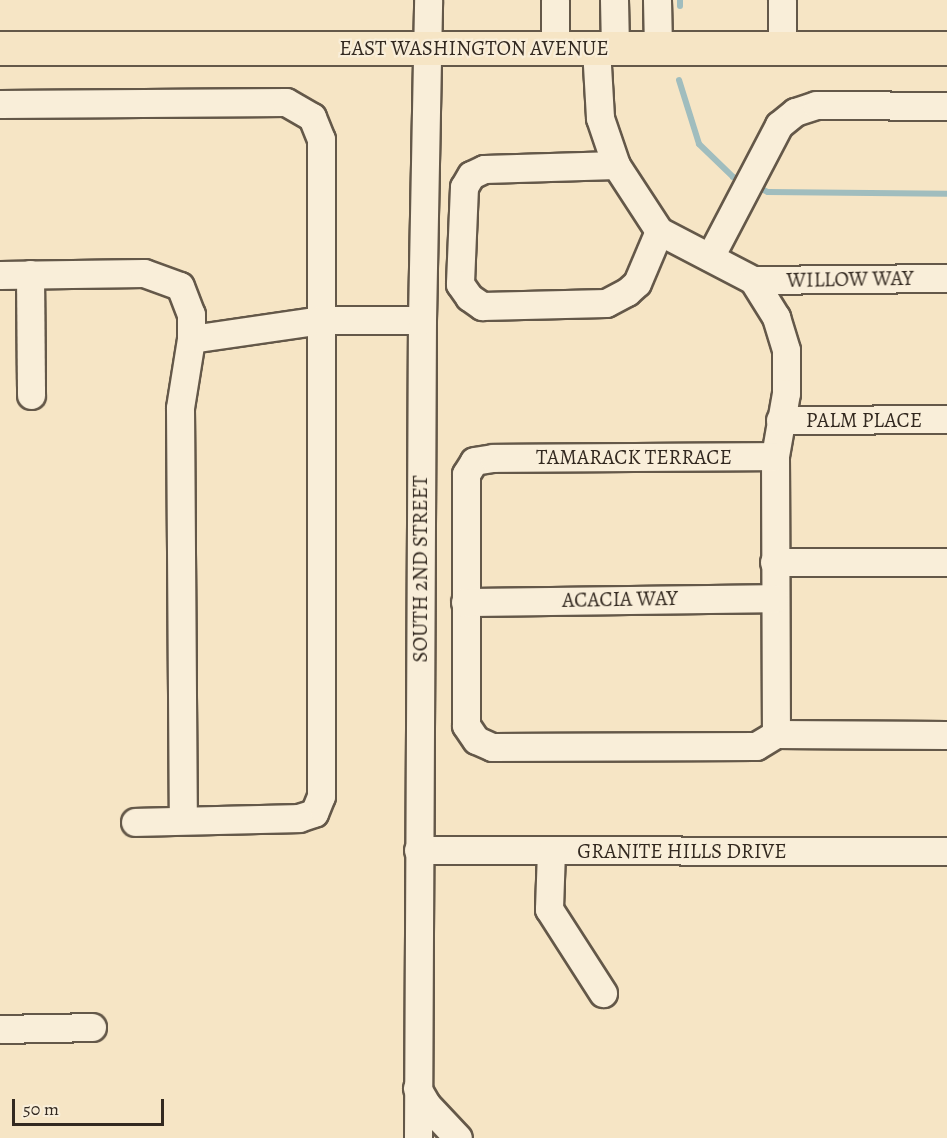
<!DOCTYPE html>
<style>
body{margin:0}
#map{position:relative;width:947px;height:1138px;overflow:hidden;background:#f6e5c5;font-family:Alegreya,serif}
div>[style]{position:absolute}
.stream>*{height:6px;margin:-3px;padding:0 3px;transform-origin:3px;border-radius:3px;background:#a0bdbe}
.roads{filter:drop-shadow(2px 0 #645849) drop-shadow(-2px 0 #645849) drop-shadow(0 2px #645849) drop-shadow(0 -2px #645849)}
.minor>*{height:27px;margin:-13.5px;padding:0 13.5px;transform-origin:13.5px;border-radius:13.5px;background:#f9eed9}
.major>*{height:33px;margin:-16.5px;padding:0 16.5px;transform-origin:16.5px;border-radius:16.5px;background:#f6e5c5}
span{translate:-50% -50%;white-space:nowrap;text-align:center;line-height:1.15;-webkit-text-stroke:4.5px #f9eed9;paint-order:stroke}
.street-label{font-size:21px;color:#332920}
.scale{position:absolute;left:12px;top:1099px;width:152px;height:27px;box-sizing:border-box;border:3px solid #332920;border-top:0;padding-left:8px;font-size:18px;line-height:21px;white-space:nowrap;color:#332920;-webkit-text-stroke:4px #f9eed9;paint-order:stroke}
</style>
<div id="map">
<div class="stream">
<div style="left:680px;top:0;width:6px;rotate:90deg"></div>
<div style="left:679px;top:80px;width:67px;rotate:72.6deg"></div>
<div style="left:699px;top:144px;width:47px;rotate:44.1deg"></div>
<div style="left:733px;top:177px;width:11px;rotate:22deg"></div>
<div style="left:755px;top:186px;width:14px;rotate:25deg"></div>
<div style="left:768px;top:192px;width:179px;rotate:0.6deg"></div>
</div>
<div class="roads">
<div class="minor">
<div style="left:555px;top:0;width:48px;rotate:90deg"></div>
<div style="left:614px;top:0;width:48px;rotate:88.8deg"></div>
<div style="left:657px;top:0;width:47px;rotate:88.8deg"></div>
<div style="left:596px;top:48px;width:70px;rotate:86.7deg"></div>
<div style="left:600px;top:118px;width:50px;rotate:71.2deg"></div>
<div style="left:616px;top:165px;width:79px;rotate:56.9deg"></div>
<div style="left:659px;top:231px;width:106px;rotate:27.5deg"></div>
<div style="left:753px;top:280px;width:44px;rotate:58.1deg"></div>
<div style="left:776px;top:317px;width:34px;rotate:73deg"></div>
<div style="left:786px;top:350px;width:43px;rotate:90deg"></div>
<div style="left:786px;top:393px;width:64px;rotate:99.9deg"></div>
<div style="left:775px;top:456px;width:278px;rotate:89.8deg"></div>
<div style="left:776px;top:734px;width:23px;rotate:149deg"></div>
<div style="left:756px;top:746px;width:264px;rotate:179.8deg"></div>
<div style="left:492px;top:747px;width:17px;rotate:-156deg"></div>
<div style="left:476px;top:740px;width:18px;rotate:-124deg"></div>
<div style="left:466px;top:725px;width:251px;rotate:-90deg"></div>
<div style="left:466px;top:474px;width:15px;rotate:-58deg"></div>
<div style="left:474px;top:461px;width:19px;rotate:-9deg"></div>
<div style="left:493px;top:458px;width:282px;rotate:-0.4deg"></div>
<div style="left:782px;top:49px;width:49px;rotate:-90deg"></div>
<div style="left:0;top:104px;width:286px;rotate:-0.4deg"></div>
<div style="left:286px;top:102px;width:30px;rotate:30deg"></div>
<div style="left:312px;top:117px;width:24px;rotate:68deg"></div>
<div style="left:321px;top:139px;width:657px;rotate:90deg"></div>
<div style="left:321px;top:796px;width:18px;rotate:112deg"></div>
<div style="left:314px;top:813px;width:16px;rotate:162deg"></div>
<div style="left:299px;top:818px;width:164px;rotate:178.6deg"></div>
<div style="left:616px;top:165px;width:132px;rotate:178.3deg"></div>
<div style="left:484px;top:169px;width:14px;rotate:155deg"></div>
<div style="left:471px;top:175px;width:14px;rotate:120deg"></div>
<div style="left:464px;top:187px;width:97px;rotate:92.4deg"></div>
<div style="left:460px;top:284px;width:16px;rotate:55deg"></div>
<div style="left:469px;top:297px;width:16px;rotate:35deg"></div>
<div style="left:482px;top:306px;width:124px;rotate:-1.4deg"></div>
<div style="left:606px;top:303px;width:24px;rotate:-28deg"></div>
<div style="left:627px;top:292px;width:13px;rotate:-42deg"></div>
<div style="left:637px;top:283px;width:56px;rotate:-67.1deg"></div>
<div style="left:710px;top:257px;width:149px;rotate:-62.4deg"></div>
<div style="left:779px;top:125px;width:21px;rotate:-39deg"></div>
<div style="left:795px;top:112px;width:22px;rotate:-18deg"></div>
<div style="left:816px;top:105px;width:131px;rotate:0.4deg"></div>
<div style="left:30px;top:274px;width:121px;rotate:89.5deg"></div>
<div style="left:0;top:275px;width:144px;rotate:-0.8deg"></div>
<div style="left:144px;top:273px;width:38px;rotate:20deg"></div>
<div style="left:180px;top:286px;width:30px;rotate:69deg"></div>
<div style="left:191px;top:314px;width:25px;rotate:90deg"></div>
<div style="left:191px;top:339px;width:70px;rotate:99.1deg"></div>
<div style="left:180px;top:408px;width:412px;rotate:89.6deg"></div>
<div style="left:753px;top:280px;width:194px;rotate:-0.6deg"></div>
<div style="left:191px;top:339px;width:131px;rotate:-8.3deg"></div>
<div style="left:321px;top:320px;width:101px"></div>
<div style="left:780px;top:420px;width:167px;rotate:-0.3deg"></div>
<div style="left:774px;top:562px;width:173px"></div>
<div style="left:465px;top:602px;width:309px;rotate:-0.7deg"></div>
<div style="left:776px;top:734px;width:171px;rotate:0.3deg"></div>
<div style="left:418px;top:850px;width:529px;rotate:0.11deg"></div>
<div style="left:551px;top:851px;width:58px;rotate:92deg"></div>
<div style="left:549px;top:909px;width:100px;rotate:57.3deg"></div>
<div style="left:0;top:1029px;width:92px;rotate:-1.2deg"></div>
<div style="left:417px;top:1088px;width:20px;rotate:60deg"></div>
<div style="left:427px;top:1105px;width:45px;rotate:46.8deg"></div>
<div style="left:418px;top:1138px;width:818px;rotate:-89.72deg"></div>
<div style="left:422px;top:320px;width:320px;rotate:-88.9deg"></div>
</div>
<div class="major">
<div style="left:0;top:48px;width:947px"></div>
</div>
</div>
<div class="street-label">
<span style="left:474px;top:48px">EAST WASHINGTON AVENUE</span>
<span style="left:850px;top:279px;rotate:-1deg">WILLOW WAY</span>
<span style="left:864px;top:420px">PALM PLACE</span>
<span style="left:634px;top:457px">TAMARACK TERRACE</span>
<span style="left:420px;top:569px;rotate:-90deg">SOUTH 2ND STREET</span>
<span style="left:620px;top:599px;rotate:-1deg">ACACIA WAY</span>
<span style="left:682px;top:851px">GRANITE HILLS DRIVE</span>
</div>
<div class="scale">50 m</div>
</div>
